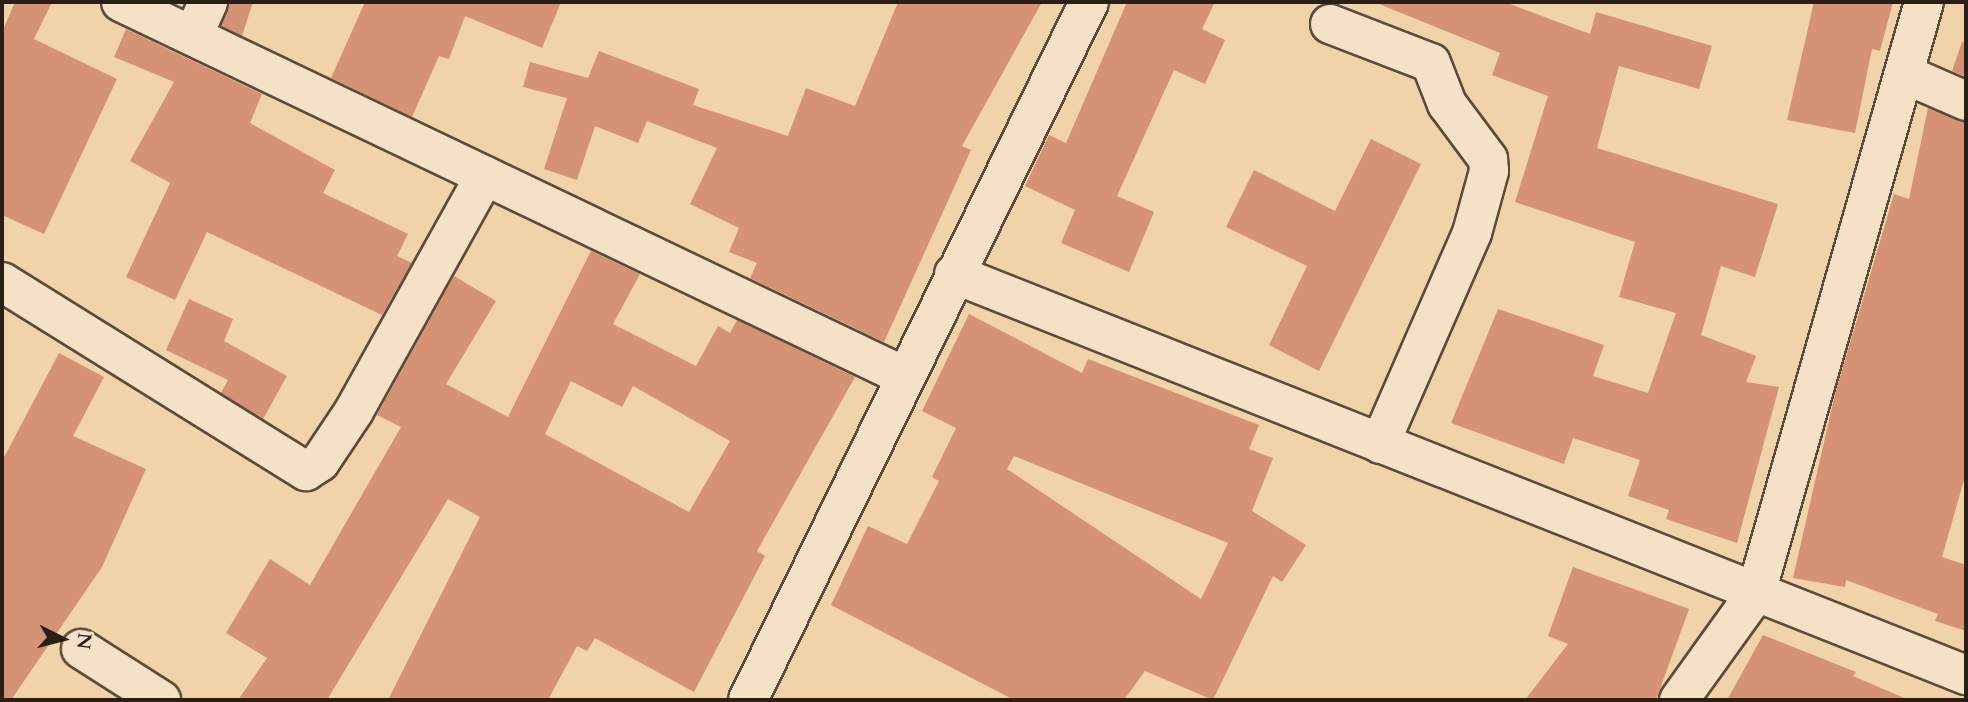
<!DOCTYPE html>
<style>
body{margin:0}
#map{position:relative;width:1968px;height:702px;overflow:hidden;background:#f0d3a8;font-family:Cardo,serif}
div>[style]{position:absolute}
.building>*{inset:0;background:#d59275}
.roads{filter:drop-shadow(2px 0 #5c4b3a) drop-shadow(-2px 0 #5c4b3a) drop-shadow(0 2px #5c4b3a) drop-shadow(0 -2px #5c4b3a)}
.minor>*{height:38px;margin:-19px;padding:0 19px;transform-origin:19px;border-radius:19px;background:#f5e2c6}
span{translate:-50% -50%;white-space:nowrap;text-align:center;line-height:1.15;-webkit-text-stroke:6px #f5e2c6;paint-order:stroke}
.frame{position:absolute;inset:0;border:4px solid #2a1e16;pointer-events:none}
.north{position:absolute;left:28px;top:604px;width:70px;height:70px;-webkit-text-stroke:5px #f5e2c6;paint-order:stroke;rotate:96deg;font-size:19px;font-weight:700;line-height:28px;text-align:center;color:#2a1e16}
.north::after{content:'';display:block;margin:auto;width:24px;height:32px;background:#2a1e16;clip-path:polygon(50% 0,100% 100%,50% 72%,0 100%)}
</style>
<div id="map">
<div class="building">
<div style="clip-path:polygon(15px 2px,52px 2px,34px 39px,117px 79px,44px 234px,2px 215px,2px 32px)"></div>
<div style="clip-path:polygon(230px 2px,253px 2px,242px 36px,221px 26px)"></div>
<div style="clip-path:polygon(365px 2px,561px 2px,542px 48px,465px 16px,449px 59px,439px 56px,412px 117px,331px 78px)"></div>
<div style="clip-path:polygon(898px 2px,1042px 2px,962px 146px,971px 150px,884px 342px,750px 278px,757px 263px,729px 252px,739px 228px,690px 204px,717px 148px,647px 121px,638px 143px,595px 126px,577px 180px,544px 169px,567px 98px,523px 87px,530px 62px,588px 78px,599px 51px,699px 89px,693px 105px,788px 136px,806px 88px,855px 106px)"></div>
<div style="clip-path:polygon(1127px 2px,1215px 2px,1202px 29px,1225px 40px,1205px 84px,1174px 70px,1117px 196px,1154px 212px,1129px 272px,1061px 243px,1075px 210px,1025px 186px,1049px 135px,1066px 143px)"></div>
<div style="clip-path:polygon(1374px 2px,1505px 2px,1590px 34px,1596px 12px,1712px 46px,1699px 89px,1619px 66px,1597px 148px,1778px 204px,1755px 277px,1721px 266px,1701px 335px,1756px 356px,1746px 382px,1779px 387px,1737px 543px,1666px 519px,1669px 510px,1628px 496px,1640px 460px,1573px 438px,1564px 464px,1451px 423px,1498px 309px,1604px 345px,1593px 376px,1648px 393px,1676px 313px,1619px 297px,1635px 242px,1515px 202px,1548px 96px,1492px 75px,1500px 53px)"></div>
<div style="clip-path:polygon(1814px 2px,1893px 2px,1880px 51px,1872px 49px,1855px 133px,1787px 120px)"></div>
<div style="clip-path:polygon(126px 29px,262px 94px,250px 123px,335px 170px,323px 193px,408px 234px,397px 256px,412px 263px,382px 315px,207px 232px,175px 300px,126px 277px,170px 183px,130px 161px,174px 82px,114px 57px)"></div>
<div style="clip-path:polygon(1962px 42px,1966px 43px,1966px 77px,1952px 71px)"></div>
<div style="clip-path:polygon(1928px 108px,1966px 122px,1966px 473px,1942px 557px,1966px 565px,1966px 631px,1935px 621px,1938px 614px,1846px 580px,1845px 587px,1793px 578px,1835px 394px,1894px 194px,1909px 199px)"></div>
<div style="clip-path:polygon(1371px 139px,1421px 164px,1319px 371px,1269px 345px,1307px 266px,1226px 227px,1254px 170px,1335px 211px)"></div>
<div style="clip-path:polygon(evenodd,591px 251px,640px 274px,613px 324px,696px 366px,718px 326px,730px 333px,737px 320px,855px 377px,757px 551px,765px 556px,694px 692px,595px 638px,587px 651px,577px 646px,548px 700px,388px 700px,480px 517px,448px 499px,327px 700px,238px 700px,267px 658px,226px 633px,270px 559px,310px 585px,401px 427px,377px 415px,454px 276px,496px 301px,446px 384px,508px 417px,591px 251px,571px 381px,622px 407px,633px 386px,730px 441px,689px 512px,545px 434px,571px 381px)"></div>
<div style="clip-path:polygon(189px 299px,233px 319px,224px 341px,287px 376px,263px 419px,221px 393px,228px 380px,166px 350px)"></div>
<div style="clip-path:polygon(evenodd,969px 314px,1082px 373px,1088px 359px,1259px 425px,1249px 449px,1273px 458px,1252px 511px,1306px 545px,1282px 582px,1273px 576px,1213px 700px,1145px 671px,1124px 700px,1014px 700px,831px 605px,868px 526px,907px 544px,939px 481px,932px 477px,956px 428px,922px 411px,969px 314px,1014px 456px,1228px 543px,1201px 599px,1007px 469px,1014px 456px)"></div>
<div style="clip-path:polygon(59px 353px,104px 377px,73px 436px,146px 469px,102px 567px,11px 700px,2px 700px,2px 461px)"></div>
<div style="clip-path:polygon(1573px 567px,1689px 609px,1656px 700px,1525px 700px,1568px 644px,1548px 636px)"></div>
<div style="clip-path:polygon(1763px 635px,1856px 672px,1853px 676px,1909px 700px,1727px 700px)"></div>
</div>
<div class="roads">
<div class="minor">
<div style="left:121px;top:2px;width:865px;rotate:25.53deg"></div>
<div style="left:1330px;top:24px;width:108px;rotate:21.1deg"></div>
<div style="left:1431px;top:63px;width:44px;rotate:68.7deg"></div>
<div style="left:1447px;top:104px;width:69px;rotate:53.3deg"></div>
<div style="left:1488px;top:159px;width:12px;rotate:85deg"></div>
<div style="left:1489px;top:171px;width:64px;rotate:105.3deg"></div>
<div style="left:1472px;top:233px;width:230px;rotate:113.6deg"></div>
<div style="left:193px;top:36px;width:37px;rotate:-66deg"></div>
<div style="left:1904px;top:74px;width:68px;rotate:23.5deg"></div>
<div style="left:954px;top:274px;width:1089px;rotate:21.62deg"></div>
<div style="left:2px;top:282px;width:358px;rotate:31.9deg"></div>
<div style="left:306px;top:471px;width:17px;rotate:-33deg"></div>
<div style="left:320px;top:462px;width:61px;rotate:-56.3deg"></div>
<div style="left:354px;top:411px;width:269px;rotate:-60.9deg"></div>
<div style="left:81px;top:649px;width:95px;rotate:32.5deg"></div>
<div style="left:748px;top:700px;width:777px;rotate:-63.96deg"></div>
<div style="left:1679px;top:700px;width:132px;rotate:-54.3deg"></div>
<div style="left:1756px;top:593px;width:614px;rotate:-74.13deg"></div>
</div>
</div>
<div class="frame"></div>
<div class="north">N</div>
</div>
